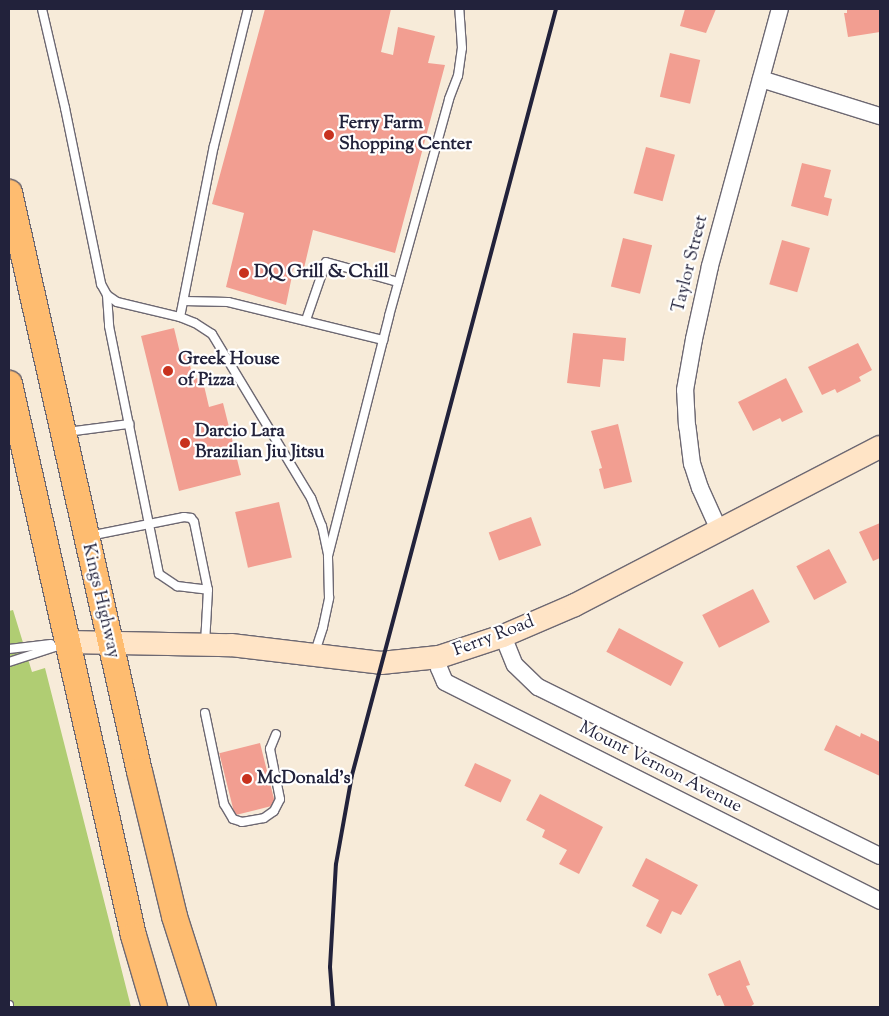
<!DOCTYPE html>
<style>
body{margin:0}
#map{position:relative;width:889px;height:1016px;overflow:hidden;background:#f7ebd9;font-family:"Sorts Mill Goudy",serif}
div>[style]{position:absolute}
.green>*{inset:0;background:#b0cd73}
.building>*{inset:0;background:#f29e91;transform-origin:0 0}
.roads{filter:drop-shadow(1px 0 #6d6872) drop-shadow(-1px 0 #6d6872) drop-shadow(0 1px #6d6872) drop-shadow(0 -1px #6d6872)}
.lane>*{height:8px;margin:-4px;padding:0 4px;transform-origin:4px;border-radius:4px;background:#fff}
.street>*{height:16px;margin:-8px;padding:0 8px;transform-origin:8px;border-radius:8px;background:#fff}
.secondary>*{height:22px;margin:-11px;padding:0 11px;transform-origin:11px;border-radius:11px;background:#ffe4c6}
.primary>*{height:25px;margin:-12.5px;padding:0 12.5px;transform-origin:12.5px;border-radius:12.5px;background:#febc70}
.rail>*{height:4px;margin:-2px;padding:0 2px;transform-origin:2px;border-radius:2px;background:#22223b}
.dots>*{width:14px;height:14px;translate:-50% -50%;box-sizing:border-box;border:2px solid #fff;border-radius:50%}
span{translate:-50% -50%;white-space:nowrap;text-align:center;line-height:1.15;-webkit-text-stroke:4.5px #fff;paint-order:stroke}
.poi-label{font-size:18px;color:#22223b;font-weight:700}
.left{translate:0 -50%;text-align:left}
.street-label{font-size:18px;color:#22223b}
.frame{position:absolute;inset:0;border:10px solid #22223b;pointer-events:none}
</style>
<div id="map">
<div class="green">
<div style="clip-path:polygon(13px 610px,32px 672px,45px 668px,131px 1007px,9px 1007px,9px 611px)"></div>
</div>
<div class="building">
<div style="clip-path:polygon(265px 9px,391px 9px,381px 52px,393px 55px,398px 27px,435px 36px,428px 63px,445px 65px,395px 253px,313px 230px,304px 268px,294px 266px,286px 305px,226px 287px,244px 213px,212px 204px)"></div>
<div style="clip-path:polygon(685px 9px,716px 9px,706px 33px,680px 26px)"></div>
<div style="clip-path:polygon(847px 9px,880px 9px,880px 32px,848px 37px,844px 13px,847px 13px)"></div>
<div style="left:670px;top:53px;width:31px;height:45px;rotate:13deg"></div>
<div style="left:646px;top:147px;width:30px;height:48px;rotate:15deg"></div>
<div style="clip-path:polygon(802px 163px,831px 170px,824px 197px,832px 199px,828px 216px,791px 206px)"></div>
<div style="left:623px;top:238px;width:30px;height:50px;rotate:14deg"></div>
<div style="left:782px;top:240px;width:29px;height:46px;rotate:16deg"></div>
<div style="clip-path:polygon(174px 328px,180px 353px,187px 351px,193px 379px,202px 377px,209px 407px,223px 403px,241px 475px,179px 491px,141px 336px)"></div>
<div style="clip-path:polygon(573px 333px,626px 338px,624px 361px,603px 359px,600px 387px,567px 383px)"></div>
<div style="clip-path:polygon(858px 343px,872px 370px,859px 377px,861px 381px,837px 393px,835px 389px,822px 395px,808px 367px)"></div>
<div style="clip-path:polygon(786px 378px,803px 412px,782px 422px,780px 418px,753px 431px,738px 402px)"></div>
<div style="clip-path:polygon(618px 424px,632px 482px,604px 489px,599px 469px,602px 468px,591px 431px)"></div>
<div style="left:279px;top:502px;width:57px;height:45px;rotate:77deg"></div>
<div style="left:531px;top:517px;width:30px;height:45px;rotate:70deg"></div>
<div style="clip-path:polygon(880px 523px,880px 558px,873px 561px,859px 532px)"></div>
<div style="left:829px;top:549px;width:38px;height:37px;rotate:62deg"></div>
<div style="left:753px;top:589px;width:37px;height:57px;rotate:63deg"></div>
<div style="left:619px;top:628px;width:73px;height:27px;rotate:28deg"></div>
<div style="clip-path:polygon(836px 725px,860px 737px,861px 733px,880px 742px,880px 776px,824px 750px)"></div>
<div style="left:260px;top:743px;width:64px;height:42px;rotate:76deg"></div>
<div style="left:475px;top:763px;width:40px;height:25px;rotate:25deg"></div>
<div style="clip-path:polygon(540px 794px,603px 827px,579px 874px,559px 864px,567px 850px,542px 837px,545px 830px,526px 820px)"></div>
<div style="clip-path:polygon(646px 858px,698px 885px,681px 915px,672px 911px,661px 934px,646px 926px,659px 900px,632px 886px)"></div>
<div style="clip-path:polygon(740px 960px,750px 985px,746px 986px,754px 1004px,750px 1007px,725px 1007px,720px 995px,717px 996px,708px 974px)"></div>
</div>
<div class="roads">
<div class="lane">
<div style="left:42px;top:9px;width:102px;rotate:76.9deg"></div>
<div style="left:65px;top:108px;width:180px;rotate:78.4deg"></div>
<div style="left:101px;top:284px;width:13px;rotate:61deg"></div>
<div style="left:107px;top:295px;width:12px;rotate:35deg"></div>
<div style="left:117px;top:302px;width:65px;rotate:13.4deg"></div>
<div style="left:180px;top:317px;width:16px;rotate:22deg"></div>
<div style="left:195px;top:323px;width:20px;rotate:33deg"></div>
<div style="left:212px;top:334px;width:192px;rotate:58.9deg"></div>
<div style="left:311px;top:498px;width:30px;rotate:69deg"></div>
<div style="left:322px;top:526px;width:29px;rotate:78deg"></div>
<div style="left:107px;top:295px;width:31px;rotate:86deg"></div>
<div style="left:109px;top:326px;width:253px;rotate:78.6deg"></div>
<div style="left:159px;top:574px;width:22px;rotate:34deg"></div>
<div style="left:177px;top:586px;width:31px;rotate:7deg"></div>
<div style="left:184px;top:301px;width:44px;rotate:1.3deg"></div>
<div style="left:228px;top:302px;width:160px;rotate:13.8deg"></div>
<div style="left:180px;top:317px;width:174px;rotate:-78.8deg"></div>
<div style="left:214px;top:146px;width:141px;rotate:-76.1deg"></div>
<div style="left:306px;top:320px;width:61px;rotate:-71deg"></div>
<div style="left:326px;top:262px;width:75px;rotate:15.5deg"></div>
<div style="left:67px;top:432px;width:63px;rotate:-7.4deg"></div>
<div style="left:89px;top:536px;width:97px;rotate:-11.3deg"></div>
<div style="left:184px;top:517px;width:7px;rotate:8deg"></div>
<div style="left:191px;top:518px;width:5px;rotate:53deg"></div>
<div style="left:194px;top:522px;width:69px;rotate:78.4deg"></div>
<div style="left:208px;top:590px;width:53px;rotate:93.2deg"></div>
<div style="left:9px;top:649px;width:42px;rotate:-6.8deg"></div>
<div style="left:315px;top:652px;width:26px;rotate:-72deg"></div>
<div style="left:323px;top:627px;width:30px;rotate:-78deg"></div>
<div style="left:329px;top:598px;width:42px;rotate:-91.4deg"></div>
<div style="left:328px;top:556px;width:248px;rotate:-75.7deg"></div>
<div style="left:389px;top:316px;width:225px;rotate:-74.5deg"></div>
<div style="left:449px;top:99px;width:25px;rotate:-69deg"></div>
<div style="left:458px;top:76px;width:28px;rotate:-82deg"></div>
<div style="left:462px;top:48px;width:39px;rotate:-94deg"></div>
<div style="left:9px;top:662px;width:58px;rotate:-18.1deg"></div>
<div style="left:205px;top:713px;width:93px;rotate:78.2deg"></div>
<div style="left:224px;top:804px;width:17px;rotate:59deg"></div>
<div style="left:233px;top:819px;width:9px;rotate:18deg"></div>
<div style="left:242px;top:822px;width:22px;rotate:-10deg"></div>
<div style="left:264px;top:818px;width:12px;rotate:-35deg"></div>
<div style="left:274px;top:811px;width:13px;rotate:-63deg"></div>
<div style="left:280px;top:799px;width:51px;rotate:-101.3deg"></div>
<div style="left:270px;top:749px;width:16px;rotate:-68deg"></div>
<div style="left:9px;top:1005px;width:2px;rotate:90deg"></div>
</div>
<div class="street">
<div style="left:761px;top:79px;width:125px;rotate:17.3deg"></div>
<div style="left:719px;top:530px;width:46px;rotate:-114.3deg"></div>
<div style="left:700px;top:488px;width:25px;rotate:-108deg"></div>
<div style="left:692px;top:464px;width:38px;rotate:-97deg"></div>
<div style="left:687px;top:426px;width:36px;rotate:-93deg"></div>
<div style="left:685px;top:390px;width:52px;rotate:-80deg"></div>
<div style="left:694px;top:339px;width:75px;rotate:-77.6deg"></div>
<div style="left:710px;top:266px;width:266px;rotate:-74.8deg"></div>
<div style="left:503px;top:636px;width:31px;rotate:68deg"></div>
<div style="left:515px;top:665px;width:32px;rotate:44deg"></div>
<div style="left:538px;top:687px;width:381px;rotate:26.3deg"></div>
<div style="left:439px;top:657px;width:11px;rotate:90deg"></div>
<div style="left:439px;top:668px;width:15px;rotate:67deg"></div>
<div style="left:445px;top:682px;width:487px;rotate:26.7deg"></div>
</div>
<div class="secondary">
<div style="left:68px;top:642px;width:163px;rotate:1.1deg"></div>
<div style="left:231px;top:645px;width:151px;rotate:6.8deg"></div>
<div style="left:381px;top:663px;width:58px;rotate:-5.9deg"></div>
<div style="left:439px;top:657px;width:67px;rotate:-18.2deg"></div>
<div style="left:503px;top:636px;width:78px;rotate:-23.3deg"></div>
<div style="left:575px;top:605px;width:343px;rotate:-27.4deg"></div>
</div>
<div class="primary">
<div style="left:9px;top:192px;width:593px;rotate:77.35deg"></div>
<div style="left:139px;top:771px;width:149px;rotate:76.4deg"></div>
<div style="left:174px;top:916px;width:96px;rotate:72.3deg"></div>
<div style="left:9px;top:383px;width:566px;rotate:77.34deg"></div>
<div style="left:133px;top:935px;width:75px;rotate:73.7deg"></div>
</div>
</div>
<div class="rail">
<div style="left:333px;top:1007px;width:40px;rotate:-94.3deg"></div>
<div style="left:330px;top:967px;width:103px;rotate:-86.7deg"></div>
<div style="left:336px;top:864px;width:90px;rotate:-79.8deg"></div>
<div style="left:352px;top:775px;width:793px;rotate:-75.09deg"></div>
</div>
<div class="dots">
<div style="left:329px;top:135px;background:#c8321e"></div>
<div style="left:244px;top:273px;background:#c8321e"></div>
<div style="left:168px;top:371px;background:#c8321e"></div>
<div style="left:185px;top:443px;background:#c8321e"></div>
<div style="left:247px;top:779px;background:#c8321e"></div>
</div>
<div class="poi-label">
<span class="left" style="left:339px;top:135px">Ferry Farm<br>Shopping Center</span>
<span class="left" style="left:254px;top:273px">DQ Grill &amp; Chill</span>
<span class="left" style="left:178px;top:371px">Greek House<br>of Pizza</span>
<span class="left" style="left:195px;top:443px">Darcio Lara<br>Brazilian Jiu Jitsu</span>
<span class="left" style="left:257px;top:779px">McDonald's</span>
</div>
<div class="street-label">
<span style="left:691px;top:264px;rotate:-76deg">Taylor Street</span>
<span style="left:100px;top:601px;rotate:77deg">Kings Highway</span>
<span style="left:494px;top:637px;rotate:-21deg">Ferry Road</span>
<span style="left:660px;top:768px;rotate:27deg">Mount Vernon Avenue</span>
</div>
<div class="frame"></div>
</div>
